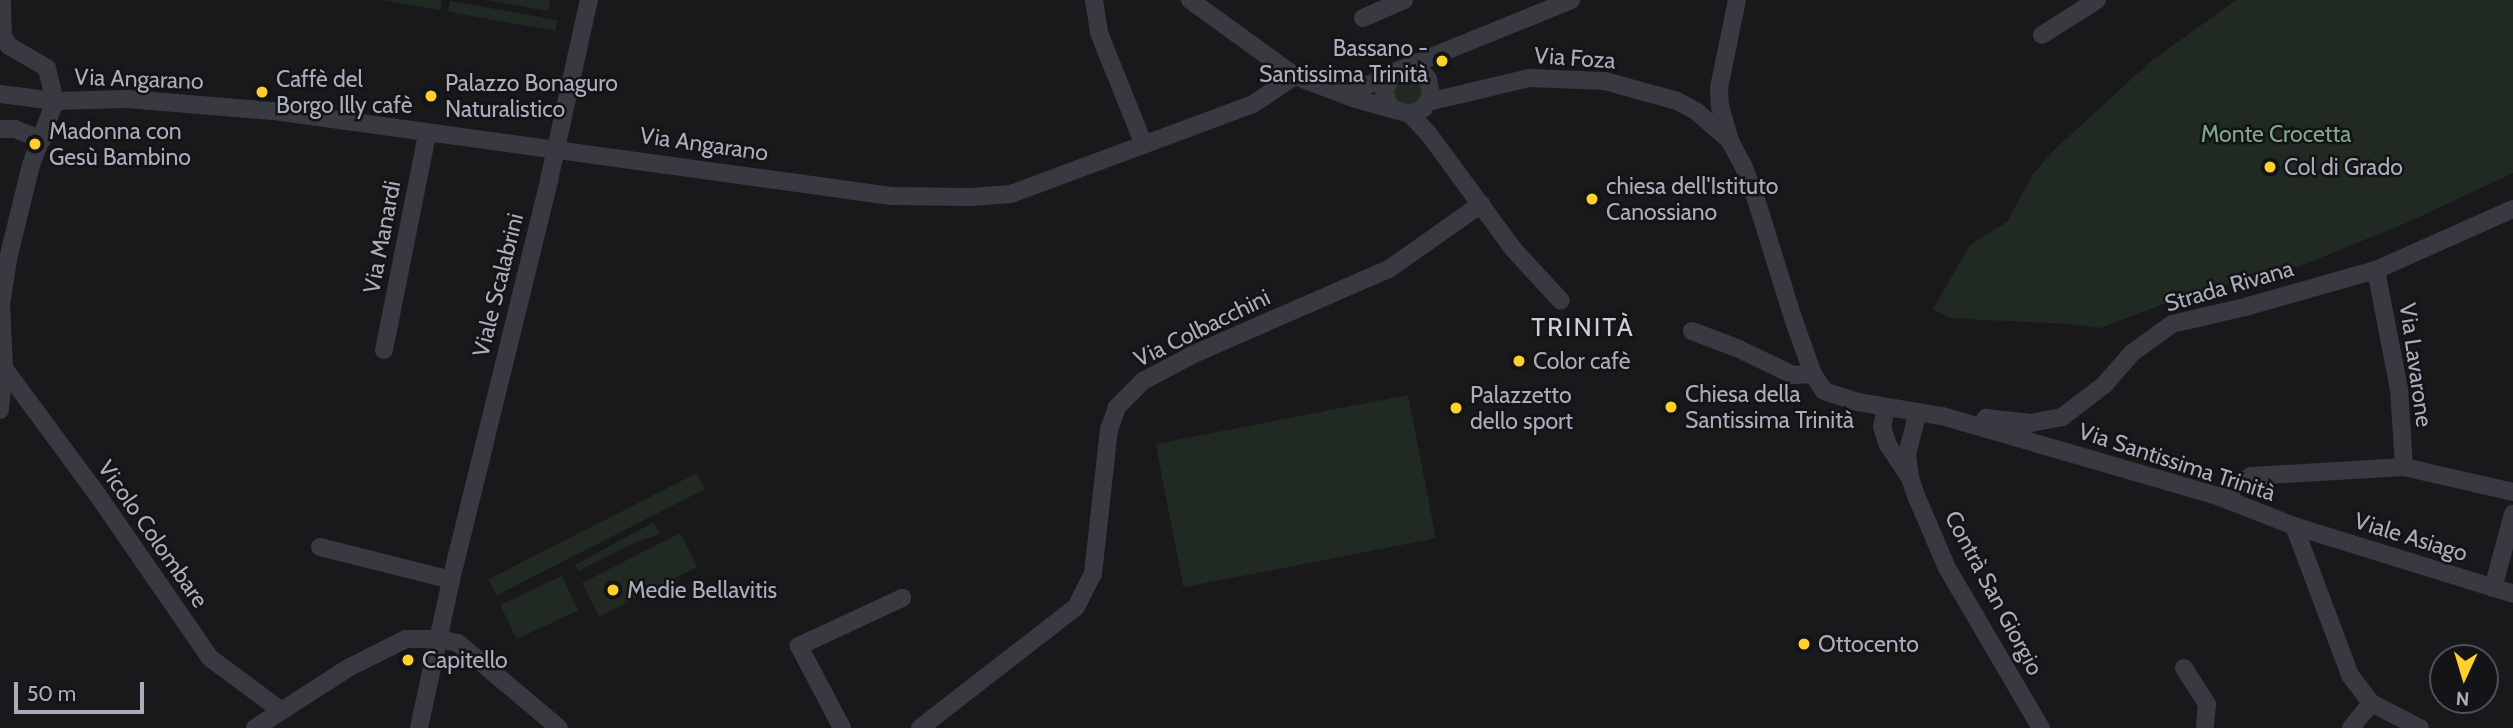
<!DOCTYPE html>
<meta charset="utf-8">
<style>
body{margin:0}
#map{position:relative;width:2513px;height:728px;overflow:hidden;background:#19191b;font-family:Cabin,sans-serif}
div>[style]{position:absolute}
.green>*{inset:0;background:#202a22;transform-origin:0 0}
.round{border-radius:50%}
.minor>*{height:18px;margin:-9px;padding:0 9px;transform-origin:9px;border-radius:9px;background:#393a41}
.dots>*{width:19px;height:19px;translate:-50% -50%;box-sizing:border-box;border:4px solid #141316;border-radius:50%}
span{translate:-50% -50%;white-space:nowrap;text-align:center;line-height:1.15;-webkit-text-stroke:5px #141316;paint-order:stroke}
.poi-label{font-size:23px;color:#aaadbc}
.right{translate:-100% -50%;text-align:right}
.left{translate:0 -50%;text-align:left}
.street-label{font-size:23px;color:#aaadbc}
.park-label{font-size:23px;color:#7fa986}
.quarter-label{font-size:26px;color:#cbcdd7;letter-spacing:2px}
.north{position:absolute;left:2429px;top:644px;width:70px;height:70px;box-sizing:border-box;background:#141316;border:2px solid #505158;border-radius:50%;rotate:184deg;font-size:19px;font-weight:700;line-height:28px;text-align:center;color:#aaadbc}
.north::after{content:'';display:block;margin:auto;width:24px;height:32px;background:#ffcf2d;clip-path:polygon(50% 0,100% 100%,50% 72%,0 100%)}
.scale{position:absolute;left:14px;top:682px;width:130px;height:32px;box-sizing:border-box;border:4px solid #aaadbc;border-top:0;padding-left:9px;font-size:21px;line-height:24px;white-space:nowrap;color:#aaadbc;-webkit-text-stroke:5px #141316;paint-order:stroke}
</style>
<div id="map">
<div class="green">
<div style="clip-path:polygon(381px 0,442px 0,440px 10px)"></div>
<div style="clip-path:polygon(489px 0,550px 0,548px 11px)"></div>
<div style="clip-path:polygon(2236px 0,2513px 0,2513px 173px,2406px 223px,2300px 266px,2193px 293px,2100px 328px,2070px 324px,1965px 319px,1947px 317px,1933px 309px,1970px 245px,2007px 222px,2033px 174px,2053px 151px,2150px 62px)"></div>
<div style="left:450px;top:1px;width:109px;height:11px;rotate:10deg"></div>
<div class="round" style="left:1394px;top:77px;width:28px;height:28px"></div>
<div style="left:1408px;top:395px;width:146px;height:257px;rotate:79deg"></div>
<div style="left:697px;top:473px;width:18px;height:234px;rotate:63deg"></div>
<div style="clip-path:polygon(654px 522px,660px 534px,633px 543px,578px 571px,575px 565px)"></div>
<div style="left:680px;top:533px;width:38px;height:110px;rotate:63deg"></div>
<div style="left:562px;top:576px;width:38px;height:68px;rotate:65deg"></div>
</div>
<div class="minor">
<div style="left:1094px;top:0;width:33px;rotate:81deg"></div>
<div style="left:1099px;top:33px;width:121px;rotate:68.1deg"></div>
<div style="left:1190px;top:0;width:130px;rotate:35.9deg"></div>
<div style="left:1295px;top:76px;width:65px;rotate:20.7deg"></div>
<div style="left:1356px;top:99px;width:56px;rotate:15.5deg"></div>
<div style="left:1410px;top:114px;width:15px;rotate:-23deg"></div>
<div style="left:1424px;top:108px;width:16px;rotate:-63deg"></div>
<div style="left:1431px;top:94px;width:15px;rotate:-101deg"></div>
<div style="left:1428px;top:79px;width:8px;rotate:-130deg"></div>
<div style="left:1423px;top:73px;width:15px;rotate:-157deg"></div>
<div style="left:1737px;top:0;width:90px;rotate:101.6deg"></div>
<div style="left:1719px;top:88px;width:18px;rotate:87deg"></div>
<div style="left:1720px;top:106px;width:36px;rotate:74deg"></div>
<div style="left:1730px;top:141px;width:27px;rotate:62deg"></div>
<div style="left:1743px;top:165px;width:33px;rotate:69deg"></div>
<div style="left:1755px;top:196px;width:131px;rotate:72.7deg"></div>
<div style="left:1794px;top:321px;width:56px;rotate:70.3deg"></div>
<div style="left:1813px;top:374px;width:20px;rotate:57deg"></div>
<div style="left:1824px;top:391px;width:36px;rotate:18deg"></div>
<div style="left:1858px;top:402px;width:85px;rotate:9.5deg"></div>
<div style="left:1942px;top:416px;width:290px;rotate:16.2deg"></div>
<div style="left:2220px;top:497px;width:79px;rotate:21.4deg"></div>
<div style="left:2294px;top:526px;width:229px;rotate:17.2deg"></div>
<div style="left:1363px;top:18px;width:45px;rotate:-23.7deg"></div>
<div style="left:2042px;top:35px;width:65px;rotate:-32.5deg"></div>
<div style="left:1339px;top:91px;width:12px"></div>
<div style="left:1351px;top:91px;width:40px;rotate:-20.2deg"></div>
<div style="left:0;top:94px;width:55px;rotate:7.3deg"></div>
<div style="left:55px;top:101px;width:72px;rotate:-1.6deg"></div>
<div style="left:127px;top:99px;width:147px;rotate:4.7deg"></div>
<div style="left:274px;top:111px;width:623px;rotate:7.84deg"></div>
<div style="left:891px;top:196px;width:80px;rotate:0.7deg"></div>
<div style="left:971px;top:197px;width:40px;rotate:-4.3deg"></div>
<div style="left:1011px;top:194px;width:258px;rotate:-20.4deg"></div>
<div style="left:1253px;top:104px;width:50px;rotate:-33.7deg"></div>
<div style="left:1428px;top:102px;width:104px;rotate:-13.4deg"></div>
<div style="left:1529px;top:78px;width:76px;rotate:2.3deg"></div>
<div style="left:1605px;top:81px;width:75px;rotate:15.5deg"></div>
<div style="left:1677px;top:101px;width:21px;rotate:28deg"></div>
<div style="left:1696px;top:111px;width:41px;rotate:41.1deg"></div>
<div style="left:1395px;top:110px;width:8px;rotate:-140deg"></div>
<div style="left:1389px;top:105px;width:15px;rotate:-110deg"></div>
<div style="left:1384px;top:91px;width:21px;rotate:-62deg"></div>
<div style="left:1394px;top:72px;width:191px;rotate:-22.1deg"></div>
<div style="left:1410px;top:114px;width:26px;rotate:47deg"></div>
<div style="left:1428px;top:133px;width:145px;rotate:53.7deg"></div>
<div style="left:1514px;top:250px;width:69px;rotate:47.3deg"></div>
<div style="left:0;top:129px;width:15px"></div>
<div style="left:15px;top:129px;width:29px;rotate:22deg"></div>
<div style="left:2376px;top:270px;width:121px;rotate:79.1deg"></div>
<div style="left:2399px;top:389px;width:78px;rotate:86.3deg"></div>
<div style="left:2404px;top:467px;width:112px;rotate:12.9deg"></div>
<div style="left:1692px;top:331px;width:48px;rotate:20.7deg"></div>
<div style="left:1737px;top:348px;width:62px;rotate:25.7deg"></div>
<div style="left:1793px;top:375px;width:20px;rotate:-3deg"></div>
<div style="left:384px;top:350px;width:220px;rotate:-78.7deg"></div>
<div style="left:4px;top:368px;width:157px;rotate:53.6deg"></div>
<div style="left:97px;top:494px;width:199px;rotate:55.4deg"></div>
<div style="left:210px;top:658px;width:86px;rotate:36.5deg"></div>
<div style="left:1886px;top:407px;width:20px;rotate:101deg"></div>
<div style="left:1882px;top:427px;width:19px;rotate:72deg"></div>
<div style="left:1888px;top:445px;width:36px;rotate:56deg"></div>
<div style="left:0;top:410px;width:42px;rotate:-84.6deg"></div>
<div style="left:4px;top:368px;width:63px;rotate:-92.7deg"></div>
<div style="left:1px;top:305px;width:47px;rotate:-81.3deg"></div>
<div style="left:8px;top:259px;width:97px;rotate:-76.3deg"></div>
<div style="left:31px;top:165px;width:68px;rotate:-69.4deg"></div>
<div style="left:55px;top:101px;width:34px;rotate:-104deg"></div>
<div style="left:47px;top:68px;width:44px;rotate:-149.9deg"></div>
<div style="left:9px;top:46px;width:12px;rotate:-121deg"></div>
<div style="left:3px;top:36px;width:36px;rotate:-92deg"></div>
<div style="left:1918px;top:412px;width:43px;rotate:104.7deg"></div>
<div style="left:1907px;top:454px;width:24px;rotate:83deg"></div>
<div style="left:1910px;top:478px;width:21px;rotate:71deg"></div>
<div style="left:1917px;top:498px;width:76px;rotate:66.8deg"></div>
<div style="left:1947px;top:568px;width:186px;rotate:59.6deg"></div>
<div style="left:1981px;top:425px;width:9px;rotate:-54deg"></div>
<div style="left:1986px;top:418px;width:45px;rotate:6.3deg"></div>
<div style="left:2031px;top:423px;width:32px;rotate:-11deg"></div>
<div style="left:2062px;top:417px;width:53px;rotate:-37.3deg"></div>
<div style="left:2104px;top:385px;width:43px;rotate:-48.8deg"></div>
<div style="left:2132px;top:353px;width:49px;rotate:-35.9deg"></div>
<div style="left:2172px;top:324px;width:75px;rotate:-13.1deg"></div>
<div style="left:2245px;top:307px;width:136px;rotate:-15.8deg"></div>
<div style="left:2376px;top:270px;width:150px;rotate:-24deg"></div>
<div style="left:2220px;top:497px;width:37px;rotate:-34deg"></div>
<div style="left:2251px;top:476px;width:153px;rotate:-3.4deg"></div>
<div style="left:2294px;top:526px;width:159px;rotate:69.4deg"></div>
<div style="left:2350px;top:675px;width:35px;rotate:53deg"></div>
<div style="left:2371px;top:703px;width:55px;rotate:27deg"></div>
<div style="left:320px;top:547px;width:135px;rotate:14.1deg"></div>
<div style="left:2493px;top:588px;width:77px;rotate:-74.9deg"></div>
<div style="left:2184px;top:668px;width:43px;rotate:57.4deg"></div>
<div style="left:2207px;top:704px;width:24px;rotate:95deg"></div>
<div style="left:255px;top:728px;width:111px;rotate:-32.8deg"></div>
<div style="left:348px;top:668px;width:65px;rotate:-26.6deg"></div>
<div style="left:406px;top:639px;width:33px"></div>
<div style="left:439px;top:639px;width:19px;rotate:12deg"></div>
<div style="left:458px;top:643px;width:132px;rotate:40.1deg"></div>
<div style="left:419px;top:728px;width:151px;rotate:-77.8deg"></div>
<div style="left:451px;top:580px;width:412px;rotate:-76.2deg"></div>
<div style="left:549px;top:180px;width:184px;rotate:-77.5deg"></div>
<div style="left:842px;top:728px;width:93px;rotate:-117.7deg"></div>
<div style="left:799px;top:646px;width:114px;rotate:-25deg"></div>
<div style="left:920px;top:728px;width:197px;rotate:-37.8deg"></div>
<div style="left:1076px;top:607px;width:37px;rotate:-63deg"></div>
<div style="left:1093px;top:574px;width:145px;rotate:-83.7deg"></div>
<div style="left:1109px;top:430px;width:24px;rotate:-71deg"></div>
<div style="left:1117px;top:407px;width:37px;rotate:-45deg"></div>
<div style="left:1143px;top:381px;width:58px;rotate:-27.9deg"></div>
<div style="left:1194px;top:354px;width:213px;rotate:-23.6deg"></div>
<div style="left:1389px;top:269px;width:113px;rotate:-35.2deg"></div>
<div style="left:2351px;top:728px;width:32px;rotate:-51deg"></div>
</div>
<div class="dots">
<div style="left:1442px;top:61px;background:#ffcf2d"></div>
<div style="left:262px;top:92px;background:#ffcf2d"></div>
<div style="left:431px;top:96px;background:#ffcf2d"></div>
<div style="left:35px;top:144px;background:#ffcf2d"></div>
<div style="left:2270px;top:167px;background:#ffcf2d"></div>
<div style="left:1592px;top:199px;background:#ffcf2d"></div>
<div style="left:1519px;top:361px;background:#ffcf2d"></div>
<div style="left:1671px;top:407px;background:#ffcf2d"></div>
<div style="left:1456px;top:408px;background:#ffcf2d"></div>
<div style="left:613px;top:590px;background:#ffcf2d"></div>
<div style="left:1804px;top:644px;background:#ffcf2d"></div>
<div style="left:408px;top:660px;background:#ffcf2d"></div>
</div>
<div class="poi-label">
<span class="right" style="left:1428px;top:61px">Bassano -<br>Santissima Trinità</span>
<span class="left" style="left:276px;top:92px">Caffè del<br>Borgo Illy cafè</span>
<span class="left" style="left:445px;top:96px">Palazzo Bonaguro<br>Naturalistico</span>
<span class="left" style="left:49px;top:144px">Madonna con<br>Gesù Bambino</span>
<span class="left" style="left:2284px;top:167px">Col di Grado</span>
<span class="left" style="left:1606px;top:199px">chiesa dell'Istituto<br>Canossiano</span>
<span class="left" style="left:1533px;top:361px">Color cafè</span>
<span class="left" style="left:1685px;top:407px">Chiesa della<br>Santissima Trinità</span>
<span class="left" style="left:1470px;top:408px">Palazzetto<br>dello sport</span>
<span class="left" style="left:627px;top:590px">Medie Bellavitis</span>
<span class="left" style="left:1818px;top:644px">Ottocento</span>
<span class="left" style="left:422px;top:660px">Capitello</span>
</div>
<div class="street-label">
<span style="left:1575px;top:58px;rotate:4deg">Via Foza</span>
<span style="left:139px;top:79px;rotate:2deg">Via Angarano</span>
<span style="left:704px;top:144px;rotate:8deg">Via Angarano</span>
<span style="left:382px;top:237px;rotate:-79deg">Via Manardi</span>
<span style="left:498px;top:285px;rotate:-76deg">Viale Scalabrini</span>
<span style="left:2229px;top:286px;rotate:-16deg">Strada Rivana</span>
<span style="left:1202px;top:328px;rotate:-26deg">Via Colbacchini</span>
<span style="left:2416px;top:365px;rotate:82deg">Via Lavarone</span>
<span style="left:2177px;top:462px;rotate:18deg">Via Santissima Trinità</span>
<span style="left:153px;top:534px;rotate:55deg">Vicolo Colombare</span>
<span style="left:2411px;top:537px;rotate:17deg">Viale Asiago</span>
<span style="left:1994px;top:593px;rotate:62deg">Contrà San Giorgio</span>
</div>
<div class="park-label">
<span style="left:2276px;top:134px">Monte Crocetta</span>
</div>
<div class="quarter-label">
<span style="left:1583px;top:328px">TRINITÀ</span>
</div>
<div class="north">N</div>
<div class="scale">50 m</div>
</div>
